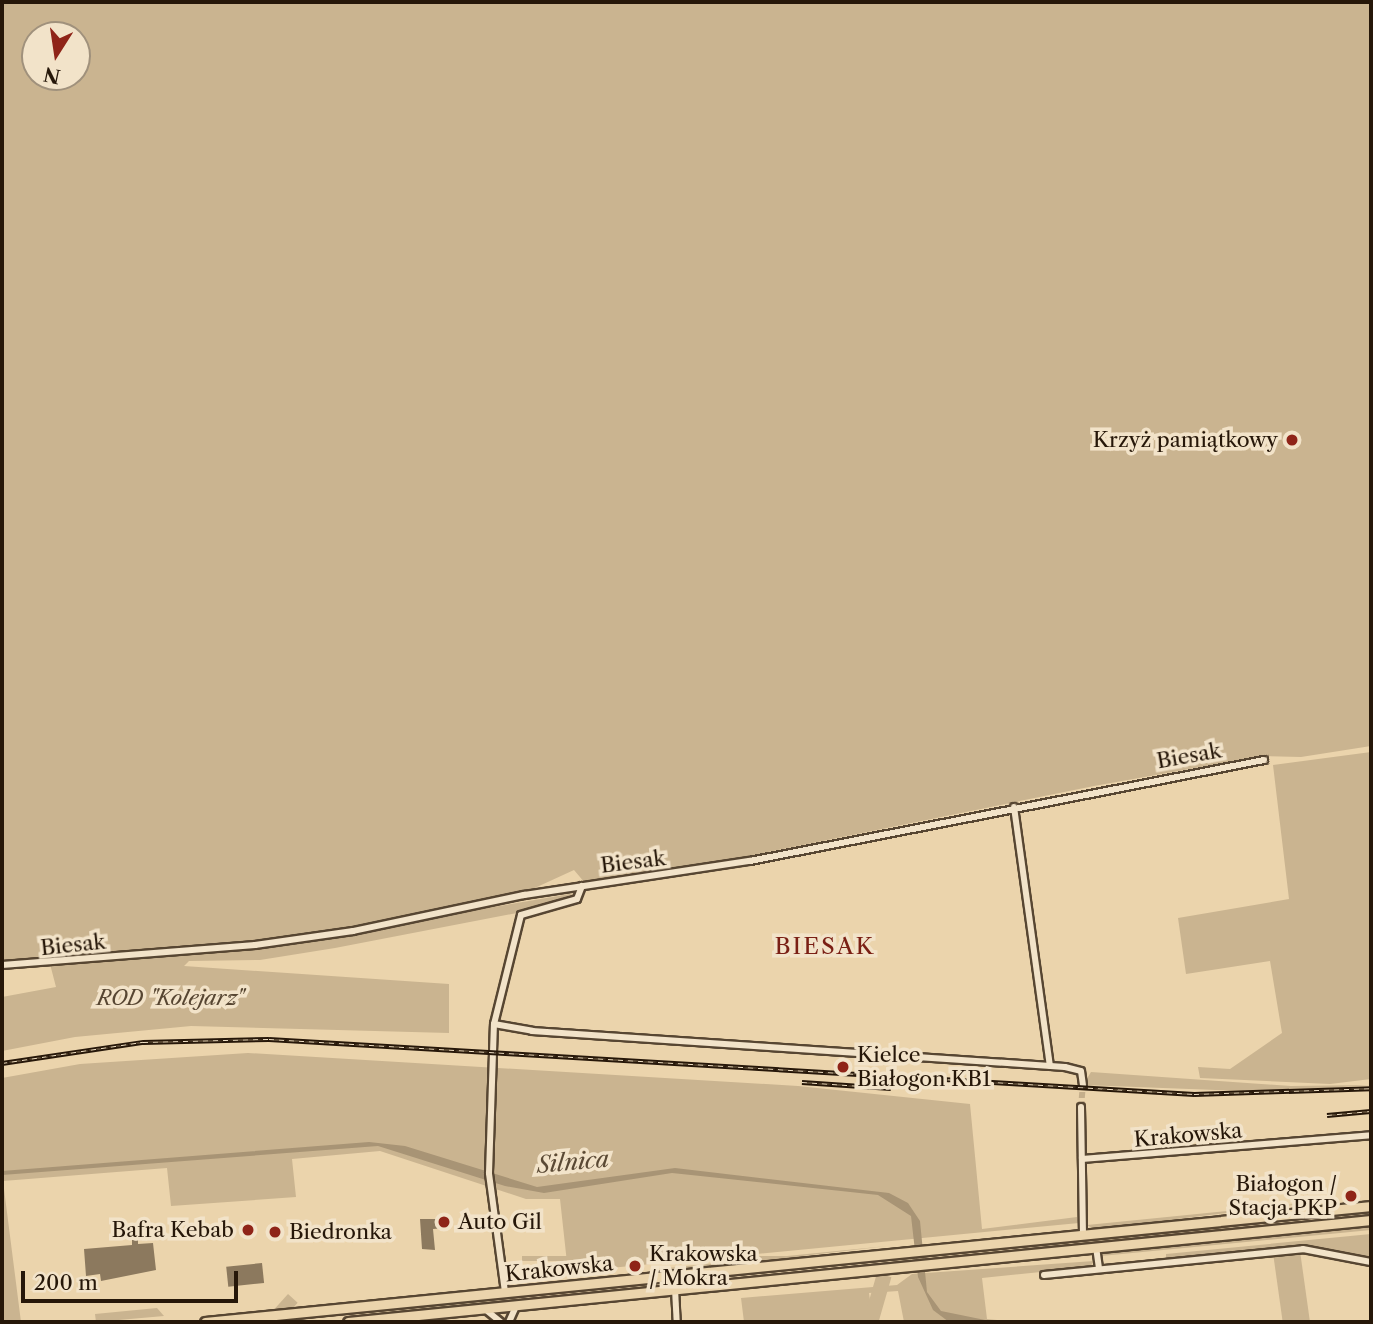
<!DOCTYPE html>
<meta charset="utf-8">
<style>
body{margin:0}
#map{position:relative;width:1373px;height:1324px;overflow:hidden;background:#ebd4ac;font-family:"Libre Caslon Text",serif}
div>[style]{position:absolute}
.green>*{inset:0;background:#cab490;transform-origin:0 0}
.water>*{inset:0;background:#a89475}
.building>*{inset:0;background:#8c795e;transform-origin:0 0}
.minor-tunnel>*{height:6px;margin-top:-3px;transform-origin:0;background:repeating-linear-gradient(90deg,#c4ae8b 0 6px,transparent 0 9px)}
.roads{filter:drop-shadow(2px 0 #574632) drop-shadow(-2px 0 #574632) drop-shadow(0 2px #574632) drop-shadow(0 -2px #574632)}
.minor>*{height:6px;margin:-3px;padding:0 3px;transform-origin:3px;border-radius:3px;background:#f2e3c9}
.primary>*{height:9px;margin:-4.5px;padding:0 4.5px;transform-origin:4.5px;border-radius:4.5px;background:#ebd4ac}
.rail>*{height:4.5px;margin-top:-2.25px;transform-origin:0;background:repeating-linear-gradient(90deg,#f2e3c9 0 5px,#261709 0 10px);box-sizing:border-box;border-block:2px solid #261709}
.dots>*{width:19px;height:19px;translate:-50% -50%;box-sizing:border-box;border:4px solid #f2e3c9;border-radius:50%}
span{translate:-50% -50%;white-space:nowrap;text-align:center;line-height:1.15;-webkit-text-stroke:7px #f2e3c9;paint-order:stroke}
.poi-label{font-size:21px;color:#261709}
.right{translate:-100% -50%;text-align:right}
.left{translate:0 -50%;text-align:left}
.street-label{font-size:21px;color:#261709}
.park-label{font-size:21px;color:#574632;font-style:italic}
.neighbourhood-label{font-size:23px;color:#7a1f14;letter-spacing:2px}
.water-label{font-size:23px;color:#5a4934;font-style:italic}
.frame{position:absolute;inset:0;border:4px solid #261709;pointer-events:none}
.north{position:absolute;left:21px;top:21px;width:70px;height:70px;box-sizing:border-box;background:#f2e3c9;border:2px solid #a0917c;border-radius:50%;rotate:192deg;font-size:19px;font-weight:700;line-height:28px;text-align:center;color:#261709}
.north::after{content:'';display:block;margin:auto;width:24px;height:32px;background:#8f2418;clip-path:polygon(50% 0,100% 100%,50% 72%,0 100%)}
.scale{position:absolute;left:21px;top:1271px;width:217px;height:32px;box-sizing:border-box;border:4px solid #261709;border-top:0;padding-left:9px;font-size:21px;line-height:24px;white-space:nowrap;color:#261709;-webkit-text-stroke:5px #f2e3c9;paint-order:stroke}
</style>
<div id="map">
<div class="green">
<div style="clip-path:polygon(evenodd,2px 2px,1371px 2px,1371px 746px,1301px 757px,1263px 756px,1094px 786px,670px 872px,585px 883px,574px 870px,526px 892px,253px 948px,576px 893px,522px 912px,335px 948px,260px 960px,189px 961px,184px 966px,449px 984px,449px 1033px,191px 1026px,75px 1037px,2px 1051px,2px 997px,56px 987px,50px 964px,2px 963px,2px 2px,35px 35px,77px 35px,77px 77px,35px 77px,35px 35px)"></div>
<div style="clip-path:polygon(1371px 752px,1371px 1079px,1330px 1084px,1200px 1078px,1198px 1067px,1230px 1069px,1282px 1033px,1270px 961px,1186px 974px,1178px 918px,1289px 899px,1273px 765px)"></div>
<div style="clip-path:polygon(248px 1053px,798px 1086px,970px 1104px,982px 1229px,1077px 1217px,1079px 1223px,568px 1272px,560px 1199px,526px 1199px,380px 1151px,292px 1159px,296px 1197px,171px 1206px,167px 1168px,3px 1181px,21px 1322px,2px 1322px,2px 1078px,80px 1064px)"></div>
<div style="clip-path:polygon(1091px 1072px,1291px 1086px,1371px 1085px,1269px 1092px,1083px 1085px)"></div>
<div style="clip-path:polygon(1326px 1201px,1094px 1229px,1087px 1225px)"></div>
<div style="clip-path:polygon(1371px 1210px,1205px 1232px,1074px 1245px,1073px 1240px)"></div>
<div style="clip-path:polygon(1371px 1227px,1371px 1230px,1101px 1256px,1105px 1251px)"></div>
<div style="clip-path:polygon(1371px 1234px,1371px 1260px,1313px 1246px,1166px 1260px,1166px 1254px)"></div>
<div style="left:1068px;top:1240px;width:5px;height:139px;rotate:79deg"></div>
<div style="clip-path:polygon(887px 1246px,685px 1270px,658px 1269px)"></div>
<div style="left:1300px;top:1251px;width:72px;height:27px;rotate:82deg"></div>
<div style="left:911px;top:1256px;width:5px;height:389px;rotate:90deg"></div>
<div style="clip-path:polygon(1094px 1261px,1090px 1267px,982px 1278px,987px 1319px,1017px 1322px,904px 1322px,898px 1291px,869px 1293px,873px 1322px,744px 1322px,741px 1298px,897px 1285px,912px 1274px)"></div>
<div style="left:877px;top:1273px;width:15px;height:196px;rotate:16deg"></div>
<div style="left:288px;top:1294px;width:13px;height:128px;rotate:42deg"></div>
<div style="clip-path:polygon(520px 1295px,520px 1301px,251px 1322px)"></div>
<div style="clip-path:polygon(157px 1308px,164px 1316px,96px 1322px,95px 1314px)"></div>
</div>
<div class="water">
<div style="clip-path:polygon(369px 1142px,405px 1146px,537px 1187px,675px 1168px,889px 1193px,908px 1203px,920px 1221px,927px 1292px,941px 1311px,995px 1322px,949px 1322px,933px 1310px,918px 1277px,911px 1216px,878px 1195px,672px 1173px,544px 1193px,505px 1186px,378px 1146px,2px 1175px,2px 1171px)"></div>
</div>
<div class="building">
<div style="clip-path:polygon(420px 1219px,448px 1219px,446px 1228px,433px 1229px,435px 1250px,422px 1249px)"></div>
<div style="clip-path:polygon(132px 1238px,138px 1238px,138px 1244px,153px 1243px,156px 1270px,101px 1281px,100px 1274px,86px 1276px,84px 1249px,132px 1245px)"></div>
<div style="left:262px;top:1263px;width:20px;height:36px;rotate:84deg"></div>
</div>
<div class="minor-tunnel">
<div style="left:1081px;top:1107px;width:22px;rotate:-85deg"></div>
</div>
<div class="roads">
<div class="minor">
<div style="left:1014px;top:807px;width:261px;rotate:82.1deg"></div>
<div style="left:2px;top:965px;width:254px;rotate:-4.5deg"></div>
<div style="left:255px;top:945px;width:99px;rotate:-8.1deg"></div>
<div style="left:353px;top:931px;width:175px;rotate:-11.9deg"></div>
<div style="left:524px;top:895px;width:229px;rotate:-8.6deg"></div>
<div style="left:750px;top:861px;width:524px;rotate:-11.12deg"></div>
<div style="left:494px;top:1024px;width:39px;rotate:10deg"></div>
<div style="left:532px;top:1031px;width:534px;rotate:3.86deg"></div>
<div style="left:1065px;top:1067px;width:16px;rotate:14deg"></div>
<div style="left:1081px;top:1071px;width:14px;rotate:82deg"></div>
<div style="left:1081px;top:1107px;width:127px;rotate:89.1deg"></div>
<div style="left:1082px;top:1159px;width:290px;rotate:-4.7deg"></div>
<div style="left:1096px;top:1247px;width:22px;rotate:82deg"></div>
<div style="left:1044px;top:1275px;width:260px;rotate:-5.7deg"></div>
<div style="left:1303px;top:1249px;width:69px;rotate:10.8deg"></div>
<div style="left:675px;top:1289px;width:33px;rotate:87deg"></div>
<div style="left:505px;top:1292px;width:120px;rotate:-97.7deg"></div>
<div style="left:489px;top:1173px;width:149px;rotate:-88.1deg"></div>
<div style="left:494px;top:1024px;width:112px;rotate:-76.1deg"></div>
<div style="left:521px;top:915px;width:58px;rotate:-15.9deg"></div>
<div style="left:577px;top:899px;width:14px;rotate:-69deg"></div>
<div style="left:486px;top:1310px;width:19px;rotate:39deg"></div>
<div style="left:509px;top:1322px;width:17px;rotate:-66deg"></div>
</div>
<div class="primary">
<div style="left:205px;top:1322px;width:1172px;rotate:-5.68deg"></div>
<div style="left:348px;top:1322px;width:1028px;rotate:-5.69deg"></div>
</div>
</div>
<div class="rail">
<div style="left:2px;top:1063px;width:143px;rotate:-8.5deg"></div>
<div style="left:143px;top:1042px;width:126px;rotate:-1.4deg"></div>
<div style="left:269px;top:1039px;width:927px;rotate:3.4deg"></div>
<div style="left:1194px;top:1094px;width:177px;rotate:-1.9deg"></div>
<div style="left:802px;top:1082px;width:89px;rotate:3.9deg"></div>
<div style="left:1327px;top:1115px;width:44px;rotate:-5.2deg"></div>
</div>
<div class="dots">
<div style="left:1292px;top:440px;background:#8f2418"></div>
<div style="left:843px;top:1067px;background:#8f2418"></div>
<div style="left:1351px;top:1196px;background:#8f2418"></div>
<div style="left:444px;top:1222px;background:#8f2418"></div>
<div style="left:248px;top:1230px;background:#8f2418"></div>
<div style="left:275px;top:1232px;background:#8f2418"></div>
<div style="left:635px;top:1266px;background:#8f2418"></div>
</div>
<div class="poi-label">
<span class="right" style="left:1278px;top:440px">Krzyż pamiątkowy</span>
<span class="left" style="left:857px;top:1067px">Kielce<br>Białogon KB1</span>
<span class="right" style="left:1337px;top:1196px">Białogon /<br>Stacja PKP</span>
<span class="left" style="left:458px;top:1222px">Auto Gil</span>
<span class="right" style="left:234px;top:1230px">Bafra Kebab</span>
<span class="left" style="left:289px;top:1232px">Biedronka</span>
<span class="left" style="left:649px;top:1266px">Krakowska<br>/ Mokra</span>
</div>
<div class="street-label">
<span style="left:1189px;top:756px;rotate:-10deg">Biesak</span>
<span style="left:633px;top:862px;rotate:-7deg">Biesak</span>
<span style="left:73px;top:945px;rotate:-6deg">Biesak</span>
<span style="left:1188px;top:1135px;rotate:-5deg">Krakowska</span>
<span style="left:559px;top:1269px;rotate:-6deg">Krakowska</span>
</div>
<div class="park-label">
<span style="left:170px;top:998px">ROD "Kolejarz"</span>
</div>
<div class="neighbourhood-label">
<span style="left:825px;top:946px">BIESAK</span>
</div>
<div class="water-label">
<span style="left:573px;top:1162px;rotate:-5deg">Silnica</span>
</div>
<div class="frame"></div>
<div class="north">N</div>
<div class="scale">200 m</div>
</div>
